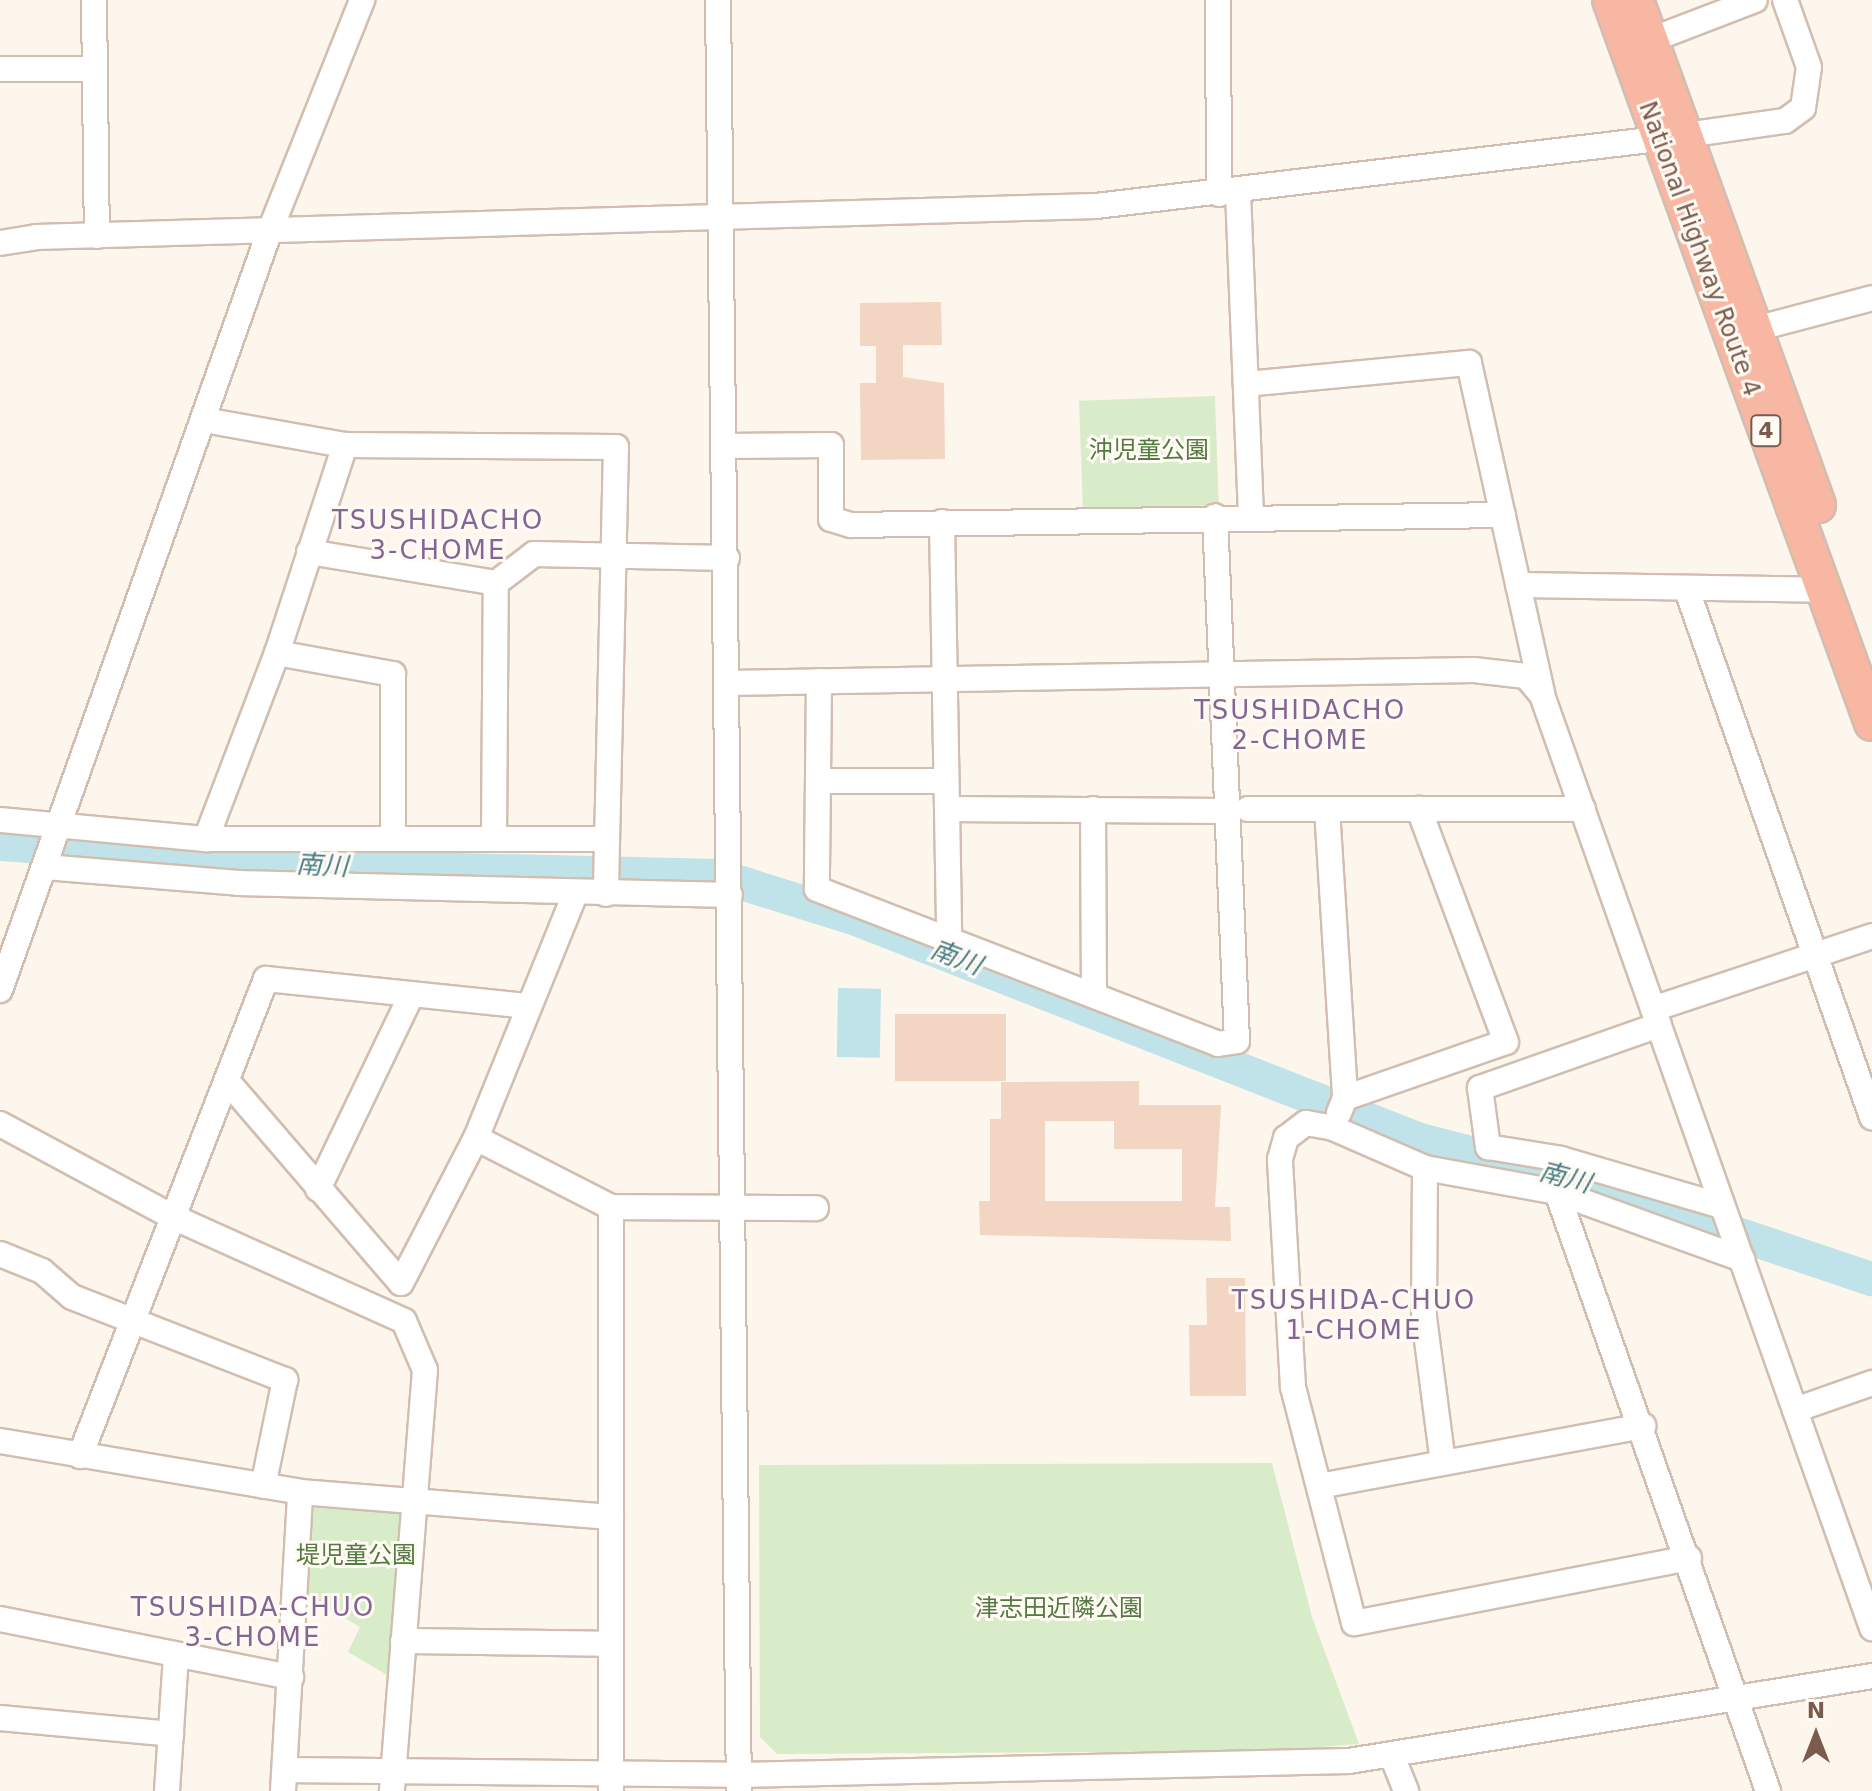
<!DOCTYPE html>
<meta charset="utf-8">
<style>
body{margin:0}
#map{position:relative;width:1872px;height:1791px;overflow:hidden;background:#fdf6ec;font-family:"DejaVu Sans","Noto Sans JP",sans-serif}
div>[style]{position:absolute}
.green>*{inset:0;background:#d8ecc9;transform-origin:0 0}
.water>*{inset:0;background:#bfe3e8;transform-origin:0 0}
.river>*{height:34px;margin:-17px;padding:0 17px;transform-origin:17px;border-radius:17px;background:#bfe3e8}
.building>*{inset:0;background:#f3d5c3;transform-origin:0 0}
.roads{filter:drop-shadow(2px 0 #d1beb0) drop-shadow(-2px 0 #d1beb0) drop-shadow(0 2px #d1beb0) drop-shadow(0 -2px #d1beb0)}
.minor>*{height:24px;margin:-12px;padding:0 12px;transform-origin:12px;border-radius:12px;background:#fff}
.highway>*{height:34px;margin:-17px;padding:0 17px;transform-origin:17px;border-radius:17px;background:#f7b7a3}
span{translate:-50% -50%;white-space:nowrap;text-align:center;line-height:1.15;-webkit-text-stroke:6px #fffaf3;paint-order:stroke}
.shield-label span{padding:2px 6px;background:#fffaf3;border:2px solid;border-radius:6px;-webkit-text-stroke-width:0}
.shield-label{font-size:22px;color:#7a5c4d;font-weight:700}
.street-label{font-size:24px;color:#7a5c4d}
.park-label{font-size:24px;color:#537a41}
.neighbourhood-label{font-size:26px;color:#846695;letter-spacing:2px}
.water-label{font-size:26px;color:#437c86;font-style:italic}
.north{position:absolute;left:1776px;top:1695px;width:80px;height:80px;-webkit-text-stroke:6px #fffaf3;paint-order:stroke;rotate:0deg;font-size:22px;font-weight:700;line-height:32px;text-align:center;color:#7a5c4d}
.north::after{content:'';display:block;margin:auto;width:28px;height:36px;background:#7a5c4d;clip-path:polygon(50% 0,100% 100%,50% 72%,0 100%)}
</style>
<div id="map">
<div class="green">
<div style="left:1215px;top:396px;width:109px;height:136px;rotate:88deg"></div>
<div style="clip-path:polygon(1272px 1463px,1312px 1617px,1359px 1744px,1265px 1751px,777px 1754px,760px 1737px,759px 1465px)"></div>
<div style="clip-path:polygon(319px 1506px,399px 1511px,405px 1517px,392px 1678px,348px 1652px,360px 1627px,307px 1596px,313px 1509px)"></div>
</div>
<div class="water">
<div style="left:838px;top:988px;width:43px;height:69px;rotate:1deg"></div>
</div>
<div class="river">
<div style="left:0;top:844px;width:329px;rotate:4deg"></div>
<div style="left:328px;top:867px;width:391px;rotate:1.3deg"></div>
<div style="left:719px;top:876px;width:144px;rotate:17.4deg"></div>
<div style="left:856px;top:919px;width:606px;rotate:21.4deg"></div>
<div style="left:1420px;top:1140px;width:171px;rotate:14.5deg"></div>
<div style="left:1586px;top:1183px;width:302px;rotate:18.6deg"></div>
</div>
<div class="building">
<div style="clip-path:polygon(941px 302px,942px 345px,903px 345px,903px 377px,944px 383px,945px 459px,861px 460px,860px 383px,876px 383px,876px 346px,860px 346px,860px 303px)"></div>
<div style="left:895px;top:1014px;width:111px;height:67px"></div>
<div style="clip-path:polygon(evenodd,1139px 1081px,1139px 1105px,1221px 1105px,1215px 1207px,1230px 1207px,1231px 1241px,980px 1235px,979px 1201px,990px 1201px,990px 1119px,1001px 1119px,1001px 1082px,1139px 1081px,1045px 1121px,1114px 1121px,1114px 1149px,1182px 1149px,1182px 1201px,1045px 1201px,1045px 1121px)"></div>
<div style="clip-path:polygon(1206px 1278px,1245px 1278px,1246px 1396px,1190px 1396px,1189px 1325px,1207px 1325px)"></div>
</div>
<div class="roads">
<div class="minor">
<div style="left:94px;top:0;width:236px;rotate:89.3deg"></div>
<div style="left:718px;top:0;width:1791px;rotate:89.33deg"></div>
<div style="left:1218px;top:0;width:194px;rotate:89.7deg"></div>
<div style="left:1651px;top:40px;width:111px;rotate:-21deg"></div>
<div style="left:0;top:69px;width:89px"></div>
<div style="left:1238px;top:192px;width:324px;rotate:87.7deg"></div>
<div style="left:0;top:243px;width:36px;rotate:-9deg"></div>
<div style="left:36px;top:237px;width:1060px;rotate:-1.68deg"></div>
<div style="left:1096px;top:206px;width:566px;rotate:-6.8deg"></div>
<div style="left:1658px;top:139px;width:128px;rotate:-8.1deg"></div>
<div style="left:1785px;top:121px;width:22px;rotate:-36deg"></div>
<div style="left:1803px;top:108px;width:41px;rotate:-81.7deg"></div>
<div style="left:1809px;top:67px;width:71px;rotate:-109.7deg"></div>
<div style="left:1755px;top:329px;width:121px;rotate:-14.8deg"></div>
<div style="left:1246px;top:384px;width:224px;rotate:-5.4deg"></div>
<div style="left:1469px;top:363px;width:337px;rotate:77.5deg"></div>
<div style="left:204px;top:420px;width:143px;rotate:10.1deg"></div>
<div style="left:345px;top:445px;width:271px;rotate:0.4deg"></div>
<div style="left:616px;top:447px;width:447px;rotate:91.3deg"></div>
<div style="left:726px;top:446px;width:105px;rotate:-0.5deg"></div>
<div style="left:831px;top:445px;width:74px;rotate:90deg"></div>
<div style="left:831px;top:519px;width:21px;rotate:17deg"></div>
<div style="left:851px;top:525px;width:652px;rotate:-0.88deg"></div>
<div style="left:942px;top:522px;width:417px;rotate:89deg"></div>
<div style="left:309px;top:552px;width:190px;rotate:9.4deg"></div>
<div style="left:496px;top:583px;width:48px;rotate:-37.3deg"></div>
<div style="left:534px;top:554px;width:193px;rotate:1.2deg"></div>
<div style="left:1518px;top:585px;width:307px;rotate:0.9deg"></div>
<div style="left:1687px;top:590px;width:559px;rotate:70.66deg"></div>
<div style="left:277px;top:653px;width:118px;rotate:10.3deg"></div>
<div style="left:393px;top:674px;width:165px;rotate:90deg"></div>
<div style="left:819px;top:681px;width:208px;rotate:90.6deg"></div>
<div style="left:817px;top:889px;width:430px;rotate:21.1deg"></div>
<div style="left:1218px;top:1044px;width:19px;rotate:-9deg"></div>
<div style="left:1237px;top:1041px;width:525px;rotate:-92.4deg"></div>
<div style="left:728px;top:683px;width:746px;rotate:-1deg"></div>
<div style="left:1474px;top:670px;width:52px;rotate:6.6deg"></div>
<div style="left:1526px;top:676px;width:25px;rotate:50deg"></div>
<div style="left:1542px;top:695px;width:990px;rotate:70.52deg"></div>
<div style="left:821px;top:781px;width:125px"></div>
<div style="left:947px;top:809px;width:277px;rotate:0.4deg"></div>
<div style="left:1093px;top:809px;width:186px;rotate:89.7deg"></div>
<div style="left:1248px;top:809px;width:335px"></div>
<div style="left:1327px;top:809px;width:290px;rotate:86.4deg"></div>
<div style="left:1345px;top:1098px;width:16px;rotate:112deg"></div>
<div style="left:0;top:820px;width:207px;rotate:5.3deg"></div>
<div style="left:206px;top:839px;width:199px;rotate:-69.1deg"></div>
<div style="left:277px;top:653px;width:219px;rotate:-71.9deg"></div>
<div style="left:206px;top:839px;width:400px"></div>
<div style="left:494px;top:839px;width:256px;rotate:-89.6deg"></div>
<div style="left:45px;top:867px;width:194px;rotate:4.7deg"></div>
<div style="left:238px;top:883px;width:492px;rotate:1.4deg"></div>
<div style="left:0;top:990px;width:803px;rotate:-70.44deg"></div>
<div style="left:269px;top:233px;width:251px;rotate:-68.2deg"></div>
<div style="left:1653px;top:1009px;width:231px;rotate:-18.4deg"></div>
<div style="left:1659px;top:1025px;width:190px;rotate:160.6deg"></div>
<div style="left:1480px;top:1088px;width:60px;rotate:82.3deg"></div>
<div style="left:1488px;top:1147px;width:74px;rotate:9.3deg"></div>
<div style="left:1561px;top:1159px;width:168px;rotate:16.3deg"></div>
<div style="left:228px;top:1082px;width:265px;rotate:49.3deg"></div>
<div style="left:401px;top:1283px;width:163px;rotate:-62.7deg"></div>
<div style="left:476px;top:1138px;width:263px;rotate:-67.9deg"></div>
<div style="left:1345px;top:1098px;width:170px;rotate:-19.2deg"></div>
<div style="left:1506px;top:1042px;width:249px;rotate:-110.5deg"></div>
<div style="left:0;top:1124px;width:196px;rotate:28.3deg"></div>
<div style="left:173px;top:1217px;width:253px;rotate:24.2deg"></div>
<div style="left:404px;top:1321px;width:53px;rotate:66.8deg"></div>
<div style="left:425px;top:1370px;width:422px;rotate:94.5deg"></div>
<div style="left:476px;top:1138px;width:152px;rotate:27.1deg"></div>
<div style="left:611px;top:1207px;width:205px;rotate:0.3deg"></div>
<div style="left:1425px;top:1168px;width:149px;rotate:90.4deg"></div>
<div style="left:1424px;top:1317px;width:147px;rotate:82.6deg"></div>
<div style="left:318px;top:1189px;width:216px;rotate:-64.3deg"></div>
<div style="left:1557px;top:1192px;width:635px;rotate:70.59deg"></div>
<div style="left:0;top:1254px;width:45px;rotate:22deg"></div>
<div style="left:42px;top:1271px;width:40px;rotate:41deg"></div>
<div style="left:72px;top:1297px;width:229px;rotate:21.3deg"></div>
<div style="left:285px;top:1380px;width:108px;rotate:101.7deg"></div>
<div style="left:1795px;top:1410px;width:82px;rotate:-19.3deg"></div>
<div style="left:0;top:1441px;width:304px;rotate:9.6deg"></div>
<div style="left:300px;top:1492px;width:312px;rotate:4.6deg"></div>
<div style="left:80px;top:1456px;width:512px;rotate:-68.7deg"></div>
<div style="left:266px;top:979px;width:264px;rotate:5.9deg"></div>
<div style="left:1319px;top:1486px;width:330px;rotate:-10.5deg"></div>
<div style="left:1689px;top:1558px;width:341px;rotate:169deg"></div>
<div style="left:1354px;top:1623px;width:244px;rotate:-104.5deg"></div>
<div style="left:1293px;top:1387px;width:228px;rotate:-93.3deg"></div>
<div style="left:1280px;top:1159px;width:22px;rotate:-74deg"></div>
<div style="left:1286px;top:1138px;width:25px;rotate:-37deg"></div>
<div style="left:1306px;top:1123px;width:27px;rotate:10deg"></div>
<div style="left:1333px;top:1128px;width:100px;rotate:23.5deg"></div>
<div style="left:1425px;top:1168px;width:134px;rotate:10.3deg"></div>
<div style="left:1557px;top:1192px;width:197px;rotate:19.9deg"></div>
<div style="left:0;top:1619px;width:297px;rotate:11.3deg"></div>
<div style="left:403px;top:1641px;width:208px;rotate:0.8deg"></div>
<div style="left:0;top:1718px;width:172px;rotate:5.3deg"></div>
<div style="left:1392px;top:1756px;width:38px;rotate:68deg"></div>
<div style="left:285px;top:1770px;width:454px;rotate:0.6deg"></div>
<div style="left:739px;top:1775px;width:610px;rotate:-1.31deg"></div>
<div style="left:1349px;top:1761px;width:530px;rotate:-9.23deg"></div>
<div style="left:167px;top:1791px;width:136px;rotate:-86.2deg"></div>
<div style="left:283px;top:1791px;width:299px;rotate:-86.7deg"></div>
<div style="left:611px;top:1791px;width:584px;rotate:-90deg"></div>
</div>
<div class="highway">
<div style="left:1610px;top:0;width:769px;rotate:70.08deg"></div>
<div style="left:1636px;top:0;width:537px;rotate:70.18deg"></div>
</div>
</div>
<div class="shield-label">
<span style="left:1766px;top:431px">4</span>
</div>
<div class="street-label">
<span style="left:1699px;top:249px;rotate:70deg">National Highway Route 4</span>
</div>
<div class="park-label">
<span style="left:1149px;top:451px">沖児童公園</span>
<span style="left:356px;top:1556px">堤児童公園</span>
<span style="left:1059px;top:1609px">津志田近隣公園</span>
</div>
<div class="neighbourhood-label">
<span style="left:438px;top:536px">TSUSHIDACHO<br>3-CHOME</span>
<span style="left:1300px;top:726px">TSUSHIDACHO<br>2-CHOME</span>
<span style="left:1354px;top:1316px">TSUSHIDA-CHUO<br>1-CHOME</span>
<span style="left:253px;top:1623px">TSUSHIDA-CHUO<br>3-CHOME</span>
</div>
<div class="water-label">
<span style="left:322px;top:866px;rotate:3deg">南川</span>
<span style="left:956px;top:958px;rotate:21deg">南川</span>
<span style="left:1565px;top:1178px;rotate:15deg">南川</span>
</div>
<div class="north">N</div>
</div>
